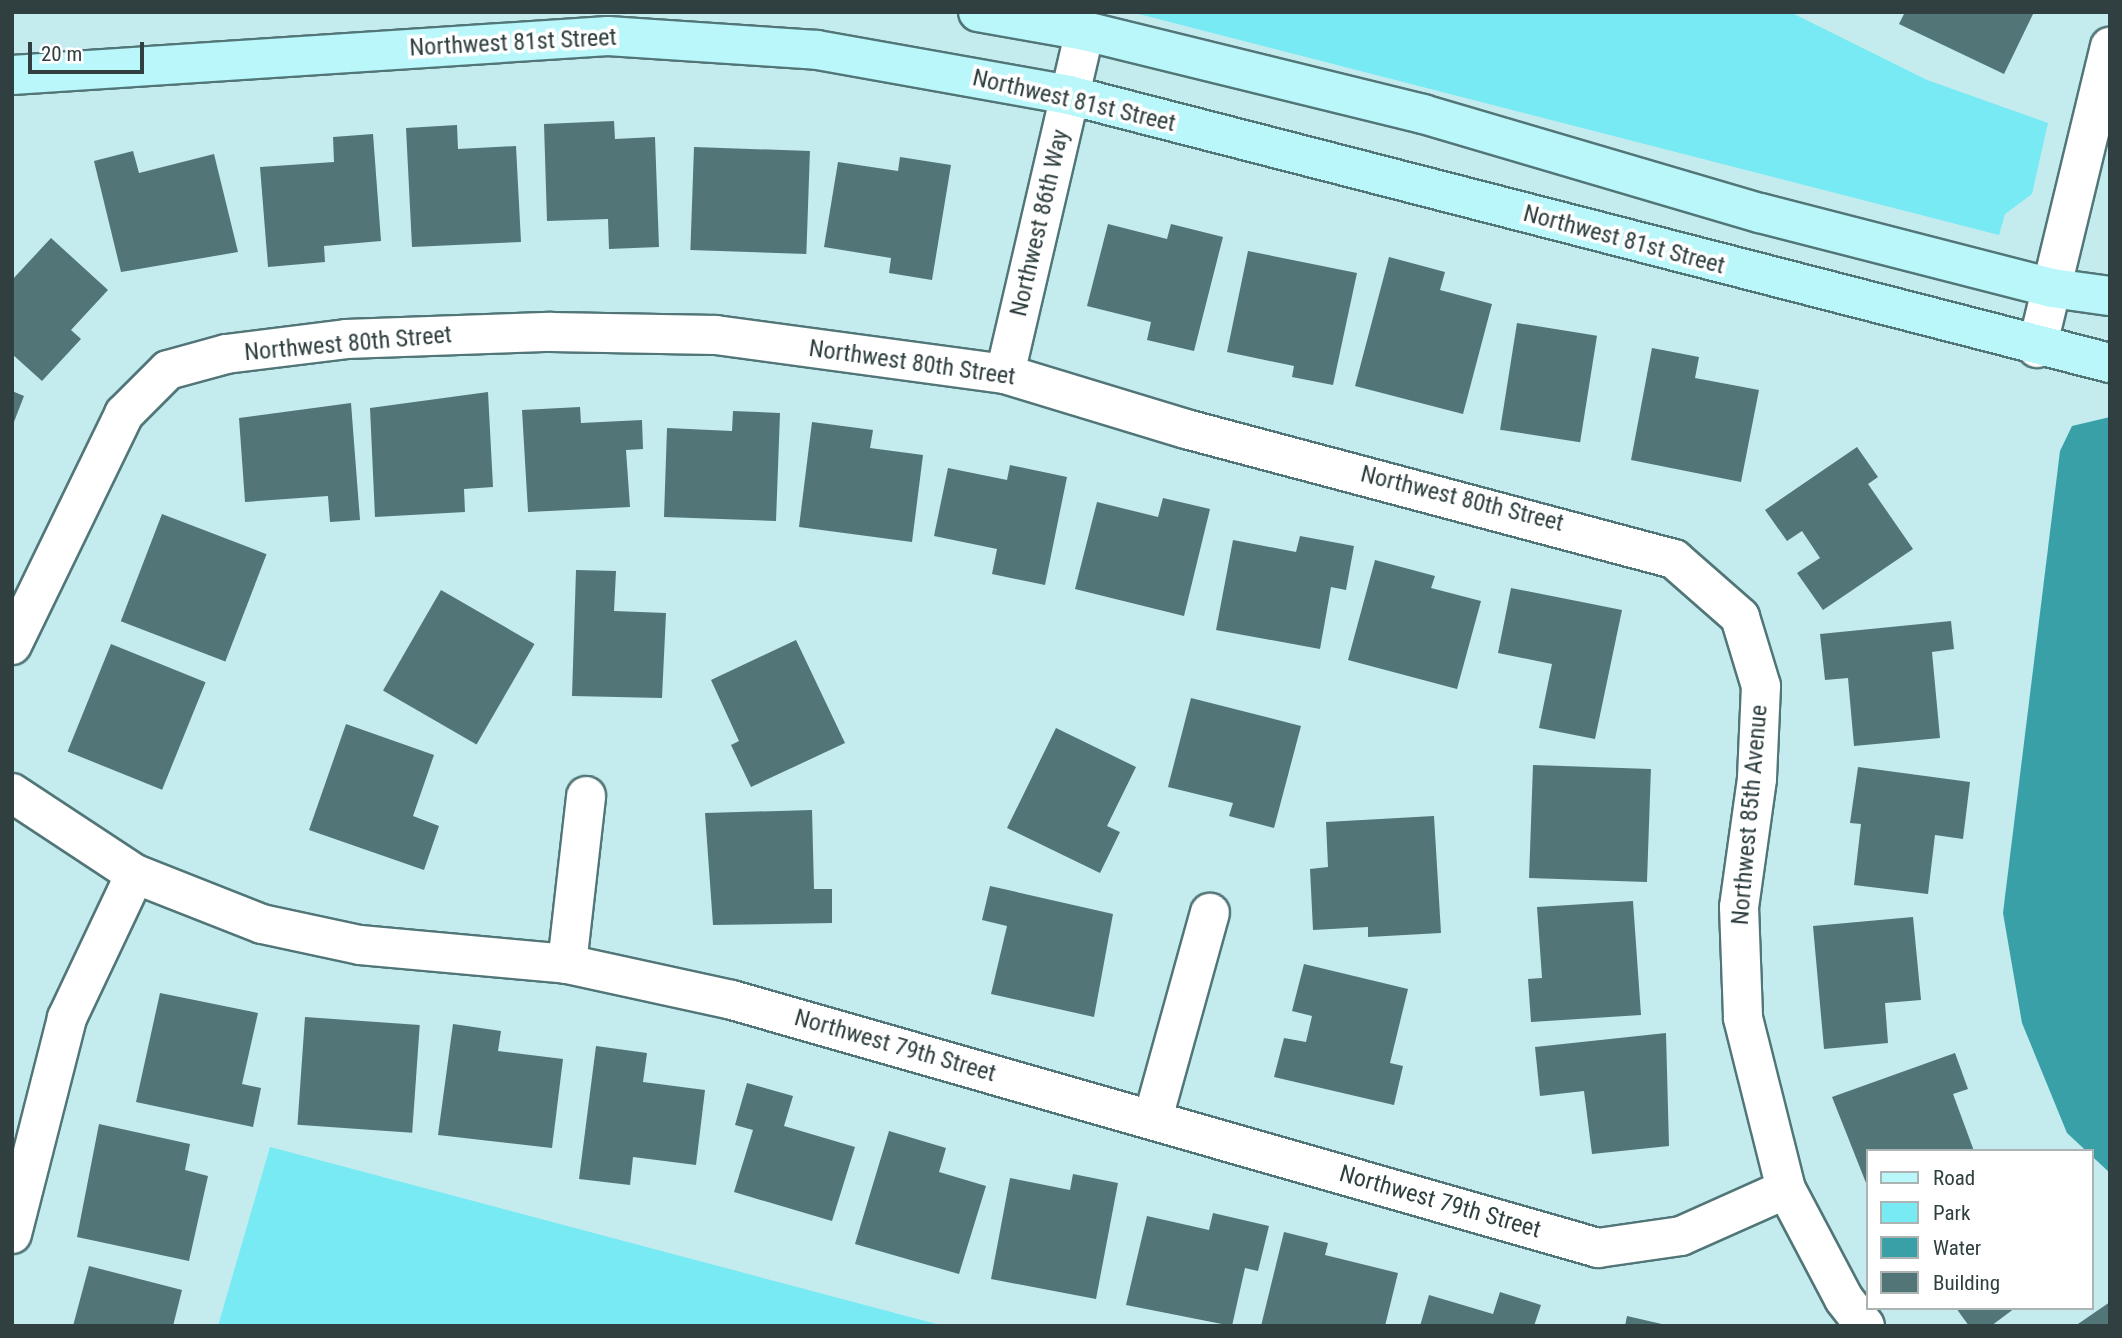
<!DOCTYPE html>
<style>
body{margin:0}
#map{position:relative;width:2122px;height:1338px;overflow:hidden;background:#c4ebee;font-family:"Roboto Condensed",sans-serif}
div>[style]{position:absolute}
.green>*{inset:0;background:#77eaf3}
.water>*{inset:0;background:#3aa0a8}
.building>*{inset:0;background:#527578;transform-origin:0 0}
.roads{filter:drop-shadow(2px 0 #527678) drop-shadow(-2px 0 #527678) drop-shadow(0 2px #527678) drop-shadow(0 -2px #527678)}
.street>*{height:38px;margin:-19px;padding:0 19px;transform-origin:19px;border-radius:19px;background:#fff}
.secondary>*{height:38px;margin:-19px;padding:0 19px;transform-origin:19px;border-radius:19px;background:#b9f7fb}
span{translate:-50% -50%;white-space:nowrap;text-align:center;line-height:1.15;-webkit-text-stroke:7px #fff;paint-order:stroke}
.street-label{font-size:24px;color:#304041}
.frame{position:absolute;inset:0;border:14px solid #304041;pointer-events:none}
.legend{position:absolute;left:1866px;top:1149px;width:228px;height:161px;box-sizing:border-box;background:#fff;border:2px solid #acb3b3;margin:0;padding:9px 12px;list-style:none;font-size:21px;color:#304041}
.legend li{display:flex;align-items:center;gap:14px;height:35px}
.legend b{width:35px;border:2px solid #acb3b3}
.scale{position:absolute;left:28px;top:42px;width:116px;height:32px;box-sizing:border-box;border:4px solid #304041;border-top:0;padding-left:9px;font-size:21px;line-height:24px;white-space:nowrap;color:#304041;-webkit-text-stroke:5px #fff;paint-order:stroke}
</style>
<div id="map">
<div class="green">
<div style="clip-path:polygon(1131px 12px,1790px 12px,1927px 80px,2048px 123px,2032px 194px,2005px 214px,1999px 235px)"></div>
<div style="clip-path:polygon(270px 1147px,944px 1326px,218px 1326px)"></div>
</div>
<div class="water">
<div style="clip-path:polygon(2110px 417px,2110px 1173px,2067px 1133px,2022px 1023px,2003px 913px,2060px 451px,2072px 426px)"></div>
</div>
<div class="building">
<div style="clip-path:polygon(1905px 12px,2034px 12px,2004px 74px,1899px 24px)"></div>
<div style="clip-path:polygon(614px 121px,615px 139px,655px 137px,659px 247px,609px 249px,608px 219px,547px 221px,544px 124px)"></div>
<div style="clip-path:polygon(457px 125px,458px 149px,516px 146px,521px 242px,412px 247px,406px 128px)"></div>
<div style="clip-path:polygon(373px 134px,381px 241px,324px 246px,325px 262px,268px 267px,260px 167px,334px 162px,333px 137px)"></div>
<div style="left:694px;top:147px;width:116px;height:103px;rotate:2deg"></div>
<div style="clip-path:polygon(133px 151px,139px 173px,214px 154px,238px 252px,121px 272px,94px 161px)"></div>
<div style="clip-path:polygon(900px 157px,951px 165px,932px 280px,889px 273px,891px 258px,824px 247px,838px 162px,898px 171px)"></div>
<div style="clip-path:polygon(1108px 224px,1167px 239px,1171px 224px,1223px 237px,1194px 351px,1147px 340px,1151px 322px,1087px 306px)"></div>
<div style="clip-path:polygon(51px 238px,108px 290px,71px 330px,81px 339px,42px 381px,12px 354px,12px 280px)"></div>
<div style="clip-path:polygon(1248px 251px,1357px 273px,1333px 385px,1292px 377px,1294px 366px,1227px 352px)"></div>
<div style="clip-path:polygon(1389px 257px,1445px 272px,1440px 290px,1492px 304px,1463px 414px,1355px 386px)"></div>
<div style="left:1517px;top:323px;width:81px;height:108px;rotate:9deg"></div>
<div style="clip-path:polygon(1652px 348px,1699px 357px,1695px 378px,1759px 390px,1741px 482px,1631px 460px)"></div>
<div style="clip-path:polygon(12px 391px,24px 396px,12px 427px)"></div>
<div style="clip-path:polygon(488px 392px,493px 487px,464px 489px,465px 512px,375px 517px,370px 408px)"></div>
<div style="clip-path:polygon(351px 403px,360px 520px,330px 522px,328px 496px,245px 502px,239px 418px)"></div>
<div style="clip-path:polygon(580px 407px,581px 423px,642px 420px,643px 449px,626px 450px,630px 507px,528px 512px,522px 410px)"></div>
<div style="clip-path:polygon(733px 411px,780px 413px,776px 521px,664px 517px,667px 428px,732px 431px)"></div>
<div style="clip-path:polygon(812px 422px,873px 430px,870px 448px,923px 455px,912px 542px,799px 527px)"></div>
<div style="clip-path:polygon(1857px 447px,1878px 477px,1868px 484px,1913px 549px,1823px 610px,1797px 573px,1820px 558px,1802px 531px,1787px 541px,1765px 510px)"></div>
<div style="clip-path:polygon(1010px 465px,1067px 477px,1045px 585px,992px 574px,997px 549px,934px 536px,948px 468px,1007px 480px)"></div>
<div style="clip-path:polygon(1163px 498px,1210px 509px,1184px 616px,1075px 589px,1097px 502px,1158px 517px)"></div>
<div style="left:162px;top:514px;width:112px;height:115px;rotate:21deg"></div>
<div style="clip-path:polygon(1300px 536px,1354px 546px,1346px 590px,1331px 587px,1320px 649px,1216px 630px,1233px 540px,1296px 552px)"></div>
<div style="clip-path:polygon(1375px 560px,1435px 576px,1431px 588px,1481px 601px,1457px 689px,1348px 660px)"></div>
<div style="clip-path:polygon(576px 570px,616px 571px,614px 611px,666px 613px,662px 698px,572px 696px)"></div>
<div style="clip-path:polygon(1511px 588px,1622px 610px,1595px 739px,1539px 728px,1552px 664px,1498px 653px)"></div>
<div style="left:441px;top:590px;width:108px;height:116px;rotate:30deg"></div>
<div style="clip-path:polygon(1951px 621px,1954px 649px,1932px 652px,1940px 738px,1854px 746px,1848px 678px,1825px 680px,1820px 634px)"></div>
<div style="clip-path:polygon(796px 640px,845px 743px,751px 787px,731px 745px,739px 741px,711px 680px)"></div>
<div style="left:111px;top:644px;width:102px;height:116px;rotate:22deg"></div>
<div style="clip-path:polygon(1191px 698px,1301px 726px,1274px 828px,1229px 816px,1233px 803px,1168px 787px)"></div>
<div style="clip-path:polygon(346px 724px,434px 755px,413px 816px,439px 826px,424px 870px,309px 830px)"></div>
<div style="clip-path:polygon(1056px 728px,1136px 767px,1107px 826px,1120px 832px,1100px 873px,1007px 828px)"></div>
<div style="left:1533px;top:765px;width:118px;height:113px;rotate:2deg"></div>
<div style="clip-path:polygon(1858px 767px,1970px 782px,1963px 839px,1935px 835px,1928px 894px,1854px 885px,1861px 824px,1850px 823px)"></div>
<div style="clip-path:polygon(812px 810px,814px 889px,832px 889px,832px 923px,713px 925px,705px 813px)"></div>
<div style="clip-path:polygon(1434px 816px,1441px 933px,1368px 937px,1368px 927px,1313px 930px,1310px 869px,1328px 867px,1326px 822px)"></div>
<div style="clip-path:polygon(990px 886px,1113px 914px,1094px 1017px,991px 994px,1007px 926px,982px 920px)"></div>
<div style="clip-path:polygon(1633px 901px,1641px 1015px,1531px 1022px,1528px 979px,1542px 978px,1537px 907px)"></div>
<div style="clip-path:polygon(1913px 917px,1921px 1000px,1885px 1003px,1888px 1043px,1824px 1049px,1813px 926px)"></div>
<div style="clip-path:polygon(1304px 964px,1408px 989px,1390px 1063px,1403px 1066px,1394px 1105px,1274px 1077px,1284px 1038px,1306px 1042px,1312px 1016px,1292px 1011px)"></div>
<div style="clip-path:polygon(160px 993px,258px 1013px,242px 1084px,261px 1088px,253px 1127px,136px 1102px)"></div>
<div style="left:305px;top:1017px;width:115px;height:108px;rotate:4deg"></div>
<div style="clip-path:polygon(453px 1024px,501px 1031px,498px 1051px,563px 1059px,552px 1148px,438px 1135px)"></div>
<div style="clip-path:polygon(1666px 1033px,1669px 1146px,1592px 1154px,1584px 1091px,1540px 1096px,1535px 1047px)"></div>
<div style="clip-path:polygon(596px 1046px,647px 1053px,643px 1082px,705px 1090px,696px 1165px,633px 1157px,630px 1185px,579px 1179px)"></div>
<div style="clip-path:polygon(1955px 1053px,1968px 1089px,1953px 1094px,1974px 1151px,1868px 1151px,1868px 1188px,1832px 1097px)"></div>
<div style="clip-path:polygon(747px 1083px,793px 1096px,784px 1126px,855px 1147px,832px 1221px,734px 1192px,753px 1130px,735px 1125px)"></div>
<div style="clip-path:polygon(99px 1124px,190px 1144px,185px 1170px,208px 1176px,189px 1261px,77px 1237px)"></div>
<div style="clip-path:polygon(889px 1131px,946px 1148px,939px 1172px,986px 1186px,959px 1274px,855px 1244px)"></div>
<div style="clip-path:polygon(1073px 1174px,1118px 1183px,1096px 1299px,991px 1279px,1010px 1178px,1070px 1190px)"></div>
<div style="clip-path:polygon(1213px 1213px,1269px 1226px,1258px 1271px,1245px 1268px,1232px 1326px,1126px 1305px,1147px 1216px,1209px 1230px)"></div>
<div style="clip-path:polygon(1284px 1232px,1328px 1243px,1325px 1255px,1398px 1273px,1385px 1326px,1261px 1326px)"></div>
<div style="clip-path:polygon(89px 1266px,182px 1290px,173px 1326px,73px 1326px)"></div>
<div style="clip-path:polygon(1500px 1292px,1541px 1305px,1534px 1326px,1420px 1326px,1429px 1295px,1493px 1314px)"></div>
<div style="clip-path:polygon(2110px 1302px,2110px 1326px,2075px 1326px)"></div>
<div style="clip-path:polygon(1956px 1308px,2015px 1308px,1991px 1326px,1969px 1326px)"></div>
<div style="clip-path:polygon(1627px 1316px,1666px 1325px,1666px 1326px,1625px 1326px)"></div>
</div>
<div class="roads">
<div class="street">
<div style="left:2037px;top:348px;width:310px;rotate:-76.4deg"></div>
<div style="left:1005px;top:374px;width:352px;rotate:-76.9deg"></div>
<div style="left:12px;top:645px;width:257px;rotate:-64.1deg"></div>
<div style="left:124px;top:414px;width:62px;rotate:-45deg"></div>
<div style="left:168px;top:370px;width:60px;rotate:-15.4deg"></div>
<div style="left:226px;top:354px;width:121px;rotate:-7.1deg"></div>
<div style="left:346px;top:339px;width:205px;rotate:-2deg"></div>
<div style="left:551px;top:332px;width:165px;rotate:1deg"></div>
<div style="left:716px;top:335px;width:292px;rotate:7.7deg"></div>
<div style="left:1005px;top:374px;width:189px;rotate:16.9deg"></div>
<div style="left:1186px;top:429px;width:505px;rotate:14.92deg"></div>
<div style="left:1674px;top:559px;width:88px;rotate:41.3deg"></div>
<div style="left:1740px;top:617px;width:72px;rotate:73.1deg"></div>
<div style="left:1761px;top:686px;width:93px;rotate:92.5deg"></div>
<div style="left:1757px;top:779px;width:129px;rotate:98deg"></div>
<div style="left:1739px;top:907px;width:111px;rotate:87.9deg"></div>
<div style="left:1743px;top:1018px;width:176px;rotate:75.9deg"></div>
<div style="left:1786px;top:1189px;width:124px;rotate:62.2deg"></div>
<div style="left:1844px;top:1299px;width:34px;rotate:52deg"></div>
<div style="left:12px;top:793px;width:147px;rotate:33.4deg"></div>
<div style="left:135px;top:874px;width:136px;rotate:21.5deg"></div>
<div style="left:262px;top:924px;width:100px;rotate:12.1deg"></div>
<div style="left:360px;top:945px;width:208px;rotate:5.2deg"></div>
<div style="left:567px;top:964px;width:169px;rotate:12.3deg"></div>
<div style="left:732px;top:1000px;width:901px;rotate:15.98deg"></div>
<div style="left:1598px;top:1248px;width:84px;rotate:-8.2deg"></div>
<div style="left:1681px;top:1236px;width:115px;rotate:-24.1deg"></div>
<div style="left:567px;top:964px;width:169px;rotate:-83.5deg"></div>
<div style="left:1153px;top:1118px;width:213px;rotate:-74.5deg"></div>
<div style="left:12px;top:1234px;width:223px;rotate:-75.7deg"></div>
<div style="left:67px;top:1018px;width:159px;rotate:-64.7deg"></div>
</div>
<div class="secondary">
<div style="left:978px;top:12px;width:109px;rotate:10.1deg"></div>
<div style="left:1085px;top:31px;width:348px;rotate:13.8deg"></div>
<div style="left:1423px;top:114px;width:351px;rotate:16.4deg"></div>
<div style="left:1760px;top:213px;width:301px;rotate:14.4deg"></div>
<div style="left:2052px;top:288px;width:59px;rotate:7.9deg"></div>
<div style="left:12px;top:75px;width:597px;rotate:-3.74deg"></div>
<div style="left:608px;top:36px;width:209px;rotate:3.8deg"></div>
<div style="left:817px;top:50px;width:256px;rotate:10.1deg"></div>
<div style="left:1069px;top:95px;width:1075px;rotate:14.44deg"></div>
</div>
</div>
<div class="street-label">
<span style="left:513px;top:43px;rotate:-3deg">Northwest 81st Street</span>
<span style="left:1074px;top:101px;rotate:13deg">Northwest 81st Street</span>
<span style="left:1040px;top:223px;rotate:-77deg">Northwest 86th Way</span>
<span style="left:1624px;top:240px;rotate:15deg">Northwest 81st Street</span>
<span style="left:348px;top:344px;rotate:-5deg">Northwest 80th Street</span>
<span style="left:912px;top:363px;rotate:8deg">Northwest 80th Street</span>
<span style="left:1462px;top:499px;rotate:14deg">Northwest 80th Street</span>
<span style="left:1750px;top:815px;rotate:-85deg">Northwest 85th Avenue</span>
<span style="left:895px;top:1046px;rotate:16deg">Northwest 79th Street</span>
<span style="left:1440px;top:1202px;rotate:16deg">Northwest 79th Street</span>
</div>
<div class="frame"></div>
<ul class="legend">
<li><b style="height:9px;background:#b9f7fb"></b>Road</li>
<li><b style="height:19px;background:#77eaf3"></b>Park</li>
<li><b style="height:19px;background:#3aa0a8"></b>Water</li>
<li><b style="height:19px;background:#527578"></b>Building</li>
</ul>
<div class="scale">20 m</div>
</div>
